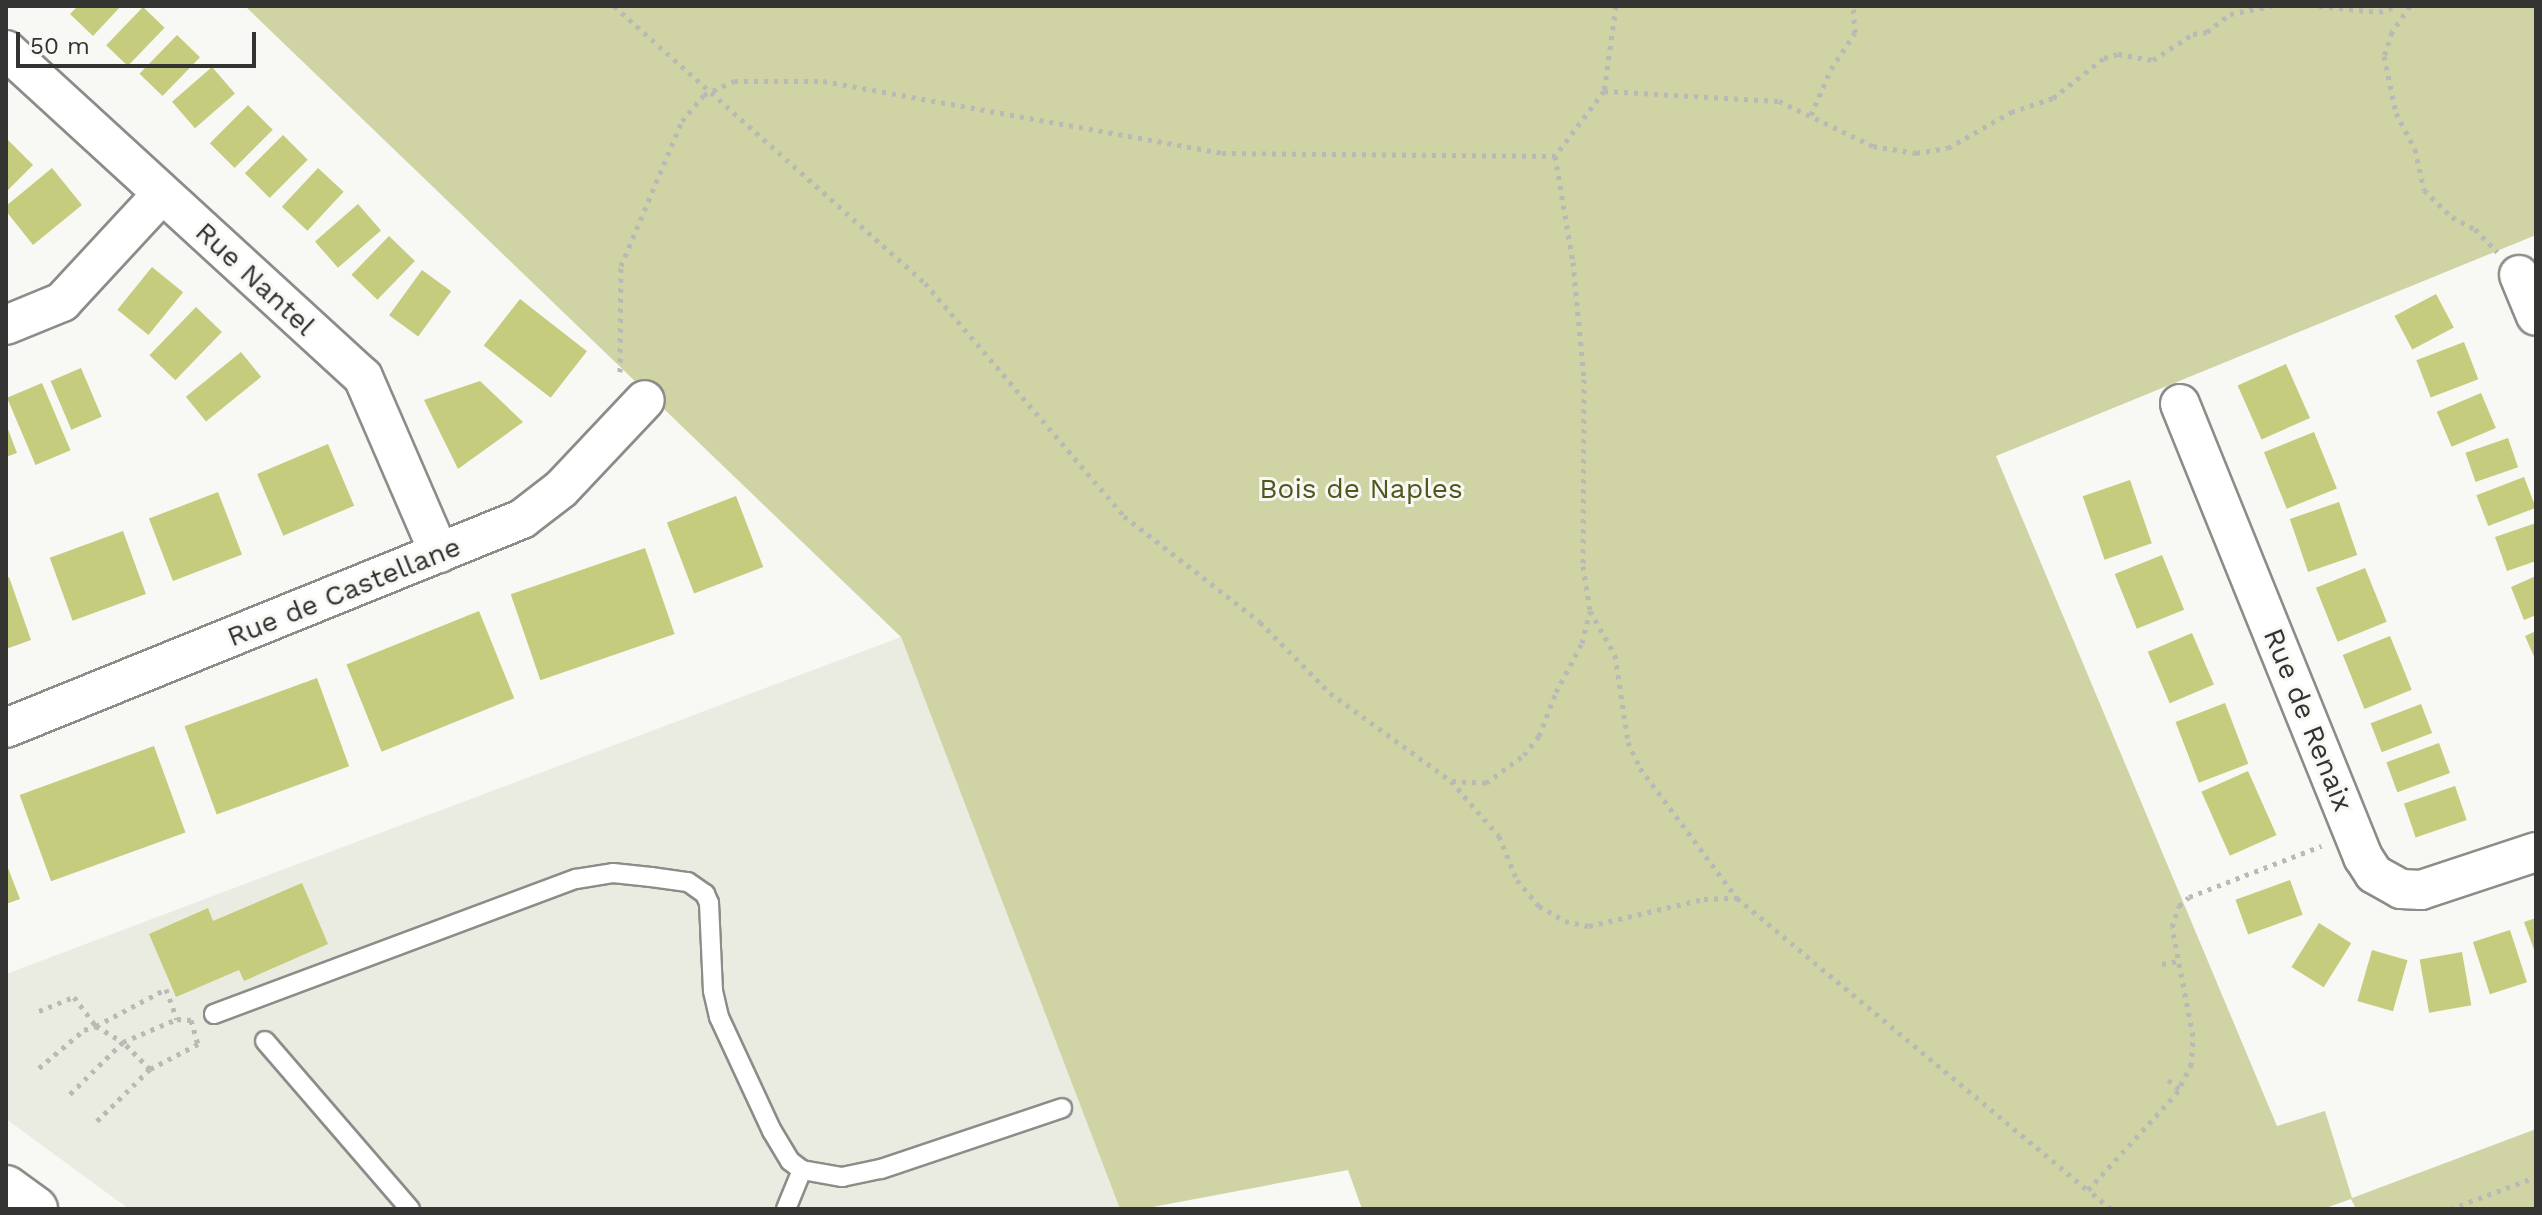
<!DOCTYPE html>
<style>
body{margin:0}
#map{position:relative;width:2542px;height:1215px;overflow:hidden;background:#f8f8f5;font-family:"Work Sans",sans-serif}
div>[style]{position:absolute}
.built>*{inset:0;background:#ebece1}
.green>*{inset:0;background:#d0d4a4}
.building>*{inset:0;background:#c6cc7e;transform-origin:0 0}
.path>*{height:5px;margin-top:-2.5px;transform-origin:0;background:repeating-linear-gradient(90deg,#b9b9b6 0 4px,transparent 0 10px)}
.roads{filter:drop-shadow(2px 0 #8c8d89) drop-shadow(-2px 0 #8c8d89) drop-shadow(0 2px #8c8d89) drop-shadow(0 -2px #8c8d89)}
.service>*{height:18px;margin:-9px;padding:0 9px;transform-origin:9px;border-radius:9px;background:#fff}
.minor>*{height:38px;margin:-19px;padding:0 19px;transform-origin:19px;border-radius:19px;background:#fff}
.tertiary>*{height:44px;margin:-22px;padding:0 22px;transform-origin:22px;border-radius:22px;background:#fff}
span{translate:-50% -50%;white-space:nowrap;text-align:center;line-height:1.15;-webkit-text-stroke:6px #f8f8f5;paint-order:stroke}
.street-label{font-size:28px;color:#333432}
.park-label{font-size:28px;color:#52561d}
.frame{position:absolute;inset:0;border:8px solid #333432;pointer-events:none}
.scale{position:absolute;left:16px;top:32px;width:240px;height:36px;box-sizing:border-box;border:4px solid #333432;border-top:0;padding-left:10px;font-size:24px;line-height:28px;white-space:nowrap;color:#333432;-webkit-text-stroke:6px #f8f8f5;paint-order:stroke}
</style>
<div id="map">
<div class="built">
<div style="clip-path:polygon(901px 637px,1120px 1209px,129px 1209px,6px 1119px,6px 974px)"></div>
</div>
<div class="green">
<div style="clip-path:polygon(245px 6px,2536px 6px,2536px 235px,1996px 456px,2277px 1126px,2325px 1111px,2352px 1198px,2536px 1129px,2536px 1209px,2356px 1209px,2351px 1199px,2323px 1209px,1362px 1209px,1348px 1170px,1142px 1209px,1120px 1209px,901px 637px)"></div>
</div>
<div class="building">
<div style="clip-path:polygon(78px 6px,121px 6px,93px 36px,70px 14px)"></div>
<div style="left:143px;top:7px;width:30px;height:53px;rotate:44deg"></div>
<div style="left:177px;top:35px;width:32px;height:54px;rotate:44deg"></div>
<div style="left:212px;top:67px;width:35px;height:53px;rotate:49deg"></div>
<div style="left:248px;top:105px;width:35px;height:54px;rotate:45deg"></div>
<div style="left:283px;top:135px;width:35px;height:54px;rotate:45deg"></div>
<div style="clip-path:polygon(6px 138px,33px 165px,6px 192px)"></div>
<div style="clip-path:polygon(52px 168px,82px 205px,33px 245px,6px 211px,6px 206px)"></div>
<div style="left:318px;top:168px;width:35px;height:53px;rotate:43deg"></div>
<div style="left:358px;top:204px;width:35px;height:57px;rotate:49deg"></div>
<div style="left:389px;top:236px;width:36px;height:54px;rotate:44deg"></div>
<div style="left:152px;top:267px;width:40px;height:55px;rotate:39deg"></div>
<div style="left:422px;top:270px;width:36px;height:56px;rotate:36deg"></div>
<div style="left:2436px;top:294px;width:38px;height:47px;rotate:62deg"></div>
<div style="left:520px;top:299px;width:85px;height:59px;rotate:38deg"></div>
<div style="left:196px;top:307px;width:36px;height:67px;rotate:44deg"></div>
<div style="left:2464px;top:342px;width:40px;height:51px;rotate:69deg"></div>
<div style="left:241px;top:352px;width:32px;height:71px;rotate:51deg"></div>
<div style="left:2286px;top:364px;width:59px;height:53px;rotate:66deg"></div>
<div style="left:81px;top:368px;width:53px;height:33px;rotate:67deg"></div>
<div style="clip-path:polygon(480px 381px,523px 422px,458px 469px,424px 400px)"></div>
<div style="left:42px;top:383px;width:73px;height:38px;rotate:67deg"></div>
<div style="left:2481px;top:393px;width:38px;height:48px;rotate:67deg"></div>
<div style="clip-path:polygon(6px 424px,17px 453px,6px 457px)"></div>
<div style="left:2314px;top:432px;width:61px;height:54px;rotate:68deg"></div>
<div style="left:2508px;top:438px;width:31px;height:45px;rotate:71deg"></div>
<div style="left:328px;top:444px;width:67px;height:77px;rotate:67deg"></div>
<div style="left:2524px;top:477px;width:33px;height:51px;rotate:69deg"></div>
<div style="left:2130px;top:480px;width:67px;height:50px;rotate:71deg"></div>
<div style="left:218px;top:492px;width:67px;height:74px;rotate:69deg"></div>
<div style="left:736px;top:496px;width:76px;height:74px;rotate:69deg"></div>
<div style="left:2339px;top:502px;width:56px;height:52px;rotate:71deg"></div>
<div style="clip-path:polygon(2536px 523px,2536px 561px,2507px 571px,2495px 537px)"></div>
<div style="left:123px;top:531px;width:67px;height:78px;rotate:70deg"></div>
<div style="left:645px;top:548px;width:91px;height:142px;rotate:71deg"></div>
<div style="left:2162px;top:555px;width:59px;height:51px;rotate:68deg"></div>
<div style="left:2365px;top:568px;width:58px;height:53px;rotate:68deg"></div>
<div style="clip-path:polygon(2536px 576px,2536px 615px,2524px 620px,2511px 587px)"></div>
<div style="clip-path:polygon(9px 577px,31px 640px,6px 649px,6px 578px)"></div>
<div style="left:479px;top:611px;width:94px;height:143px;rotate:68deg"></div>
<div style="clip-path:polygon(2536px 631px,2536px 661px,2525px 636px)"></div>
<div style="left:2192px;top:633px;width:56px;height:48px;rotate:67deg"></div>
<div style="left:2390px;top:636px;width:58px;height:51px;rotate:68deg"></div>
<div style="left:317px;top:678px;width:94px;height:141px;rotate:70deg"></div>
<div style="left:2225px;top:703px;width:65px;height:53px;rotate:69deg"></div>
<div style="left:2421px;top:704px;width:31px;height:54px;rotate:69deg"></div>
<div style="left:2439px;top:743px;width:32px;height:56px;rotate:70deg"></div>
<div style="left:154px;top:746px;width:92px;height:143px;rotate:70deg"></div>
<div style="left:2248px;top:771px;width:70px;height:51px;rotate:66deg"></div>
<div style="left:2455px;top:786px;width:36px;height:54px;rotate:71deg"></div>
<div style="clip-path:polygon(6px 863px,20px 899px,6px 904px)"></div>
<div style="left:2290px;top:880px;width:37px;height:58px;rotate:70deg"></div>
<div style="clip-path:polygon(302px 883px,328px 944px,244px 981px,239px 970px,176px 997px,149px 934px,208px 908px,213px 921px)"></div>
<div style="clip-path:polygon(2536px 918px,2536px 955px,2524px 922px)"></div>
<div style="left:2319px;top:923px;width:38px;height:52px;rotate:32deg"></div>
<div style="left:2510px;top:930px;width:55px;height:39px;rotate:72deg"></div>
<div style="left:2372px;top:950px;width:37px;height:53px;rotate:16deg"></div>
<div style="left:2462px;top:952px;width:54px;height:43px;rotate:80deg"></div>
</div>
<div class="path">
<div style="left:614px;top:6px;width:416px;rotate:41.7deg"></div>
<div style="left:925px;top:283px;width:306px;rotate:49.5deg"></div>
<div style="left:1124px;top:516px;width:172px;rotate:37.9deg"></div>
<div style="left:1260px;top:622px;width:100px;rotate:45.4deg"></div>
<div style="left:1330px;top:693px;width:150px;rotate:36deg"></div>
<div style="left:1451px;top:781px;width:73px;rotate:48.9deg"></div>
<div style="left:1499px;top:836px;width:48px;rotate:67.8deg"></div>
<div style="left:1517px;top:880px;width:34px;rotate:50deg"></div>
<div style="left:1539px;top:906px;width:30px;rotate:30deg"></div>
<div style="left:1565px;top:921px;width:25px;rotate:12deg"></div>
<div style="left:1589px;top:926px;width:118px;rotate:-13.2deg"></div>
<div style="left:1704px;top:899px;width:33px;rotate:-2deg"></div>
<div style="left:1616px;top:6px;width:86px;rotate:98deg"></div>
<div style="left:1604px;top:91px;width:81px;rotate:127deg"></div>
<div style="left:1555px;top:156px;width:108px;rotate:80.4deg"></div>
<div style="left:1573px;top:262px;width:118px;rotate:84.6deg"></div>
<div style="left:1584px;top:379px;width:187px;rotate:90.3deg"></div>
<div style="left:1583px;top:566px;width:46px;rotate:81.2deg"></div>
<div style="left:1590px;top:611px;width:51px;rotate:60.4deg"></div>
<div style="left:1615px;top:655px;width:88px;rotate:81.5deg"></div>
<div style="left:1628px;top:742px;width:29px;rotate:65deg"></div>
<div style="left:1640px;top:768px;width:162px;rotate:53.3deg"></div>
<div style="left:1737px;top:898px;width:457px;rotate:39.8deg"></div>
<div style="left:2319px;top:6px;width:60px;rotate:5.7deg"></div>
<div style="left:2379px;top:12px;width:19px;rotate:-18deg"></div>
<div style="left:2410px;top:6px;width:32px;rotate:125deg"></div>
<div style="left:2392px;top:32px;width:25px;rotate:108deg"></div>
<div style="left:2384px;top:56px;width:58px;rotate:78.1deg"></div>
<div style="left:2396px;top:113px;width:41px;rotate:62.2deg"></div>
<div style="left:2415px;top:149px;width:42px;rotate:77.6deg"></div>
<div style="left:2424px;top:190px;width:39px;rotate:44deg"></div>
<div style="left:2452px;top:217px;width:26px;rotate:28deg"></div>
<div style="left:2475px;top:229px;width:32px;rotate:46deg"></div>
<div style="left:1604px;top:91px;width:175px;rotate:3.3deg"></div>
<div style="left:1779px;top:101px;width:104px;rotate:25.6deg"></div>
<div style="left:1873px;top:146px;width:44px;rotate:9.2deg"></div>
<div style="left:1916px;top:153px;width:32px;rotate:-9deg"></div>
<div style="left:1948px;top:148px;width:73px;rotate:-29.7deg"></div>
<div style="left:2011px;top:112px;width:44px;rotate:-18.4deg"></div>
<div style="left:2053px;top:98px;width:65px;rotate:-38.1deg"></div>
<div style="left:2104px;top:58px;width:15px;rotate:-16deg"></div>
<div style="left:2118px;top:54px;width:36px;rotate:10deg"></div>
<div style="left:2153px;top:60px;width:48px;rotate:-33deg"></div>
<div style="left:2193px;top:34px;width:14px;rotate:-8deg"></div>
<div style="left:2207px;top:32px;width:29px;rotate:-38deg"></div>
<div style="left:2230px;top:14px;width:42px;rotate:-11deg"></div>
<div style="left:1811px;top:115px;width:50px;rotate:-66.5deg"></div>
<div style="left:1831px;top:69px;width:43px;rotate:-56.3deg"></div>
<div style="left:1855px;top:33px;width:27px;rotate:-94deg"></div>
<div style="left:620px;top:372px;width:106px;rotate:-89.5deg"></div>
<div style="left:621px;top:266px;width:157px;rotate:-67.2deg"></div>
<div style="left:682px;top:121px;width:34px;rotate:-50deg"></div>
<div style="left:704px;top:95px;width:33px;rotate:-25deg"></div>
<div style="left:734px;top:81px;width:89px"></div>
<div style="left:823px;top:81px;width:405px;rotate:10.2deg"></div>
<div style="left:1222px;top:153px;width:333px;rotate:0.5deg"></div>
<div style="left:1452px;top:781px;width:34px;rotate:3deg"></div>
<div style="left:1486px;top:783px;width:47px;rotate:-36.4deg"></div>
<div style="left:1524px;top:755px;width:24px;rotate:-52deg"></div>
<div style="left:1539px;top:736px;width:47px;rotate:-68.9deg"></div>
<div style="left:1556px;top:692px;width:55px;rotate:-62deg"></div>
<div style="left:1582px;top:643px;width:33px;rotate:-76deg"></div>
<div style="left:2162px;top:964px;width:16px;rotate:-11deg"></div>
<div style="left:39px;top:1011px;width:38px;rotate:-22deg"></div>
<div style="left:74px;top:997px;width:36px;rotate:53deg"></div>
<div style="left:96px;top:1026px;width:79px;rotate:-27.9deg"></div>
<div style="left:166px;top:989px;width:32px;rotate:70deg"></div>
<div style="left:177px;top:1019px;width:14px;rotate:4deg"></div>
<div style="left:191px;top:1020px;width:25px;rotate:74deg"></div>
<div style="left:198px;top:1044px;width:54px;rotate:152.5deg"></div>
<div style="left:150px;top:1069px;width:38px;rotate:-135deg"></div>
<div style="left:123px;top:1042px;width:59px;rotate:-23.1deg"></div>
<div style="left:39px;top:1068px;width:59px;rotate:-40.2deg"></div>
<div style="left:84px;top:1030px;width:13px;rotate:-18deg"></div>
<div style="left:96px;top:1026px;width:31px;rotate:31deg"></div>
<div style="left:123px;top:1042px;width:76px;rotate:135.5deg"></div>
<div style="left:2168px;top:1080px;width:15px;rotate:37deg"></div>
<div style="left:97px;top:1121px;width:74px;rotate:-44.5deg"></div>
<div style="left:2111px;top:1209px;width:30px;rotate:-140deg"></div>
<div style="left:2088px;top:1190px;width:130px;rotate:-47.5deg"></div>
<div style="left:2176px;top:1094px;width:32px;rotate:-62deg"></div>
<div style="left:2191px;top:1066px;width:30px;rotate:-86deg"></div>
<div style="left:2193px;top:1036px;width:111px;rotate:-100.9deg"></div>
<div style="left:2172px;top:927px;width:22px;rotate:-72deg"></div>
<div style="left:2179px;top:906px;width:13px;rotate:-42deg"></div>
<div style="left:2189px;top:897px;width:142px;rotate:-21.1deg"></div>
<div style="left:2450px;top:1209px;width:92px;rotate:-20.4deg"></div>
</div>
<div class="roads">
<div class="service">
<div style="left:214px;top:1014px;width:386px;rotate:-20.5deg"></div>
<div style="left:576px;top:879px;width:37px;rotate:-9deg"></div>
<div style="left:613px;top:873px;width:38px;rotate:6deg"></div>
<div style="left:651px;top:877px;width:37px;rotate:8deg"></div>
<div style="left:688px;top:882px;width:21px;rotate:35deg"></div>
<div style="left:705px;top:894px;width:10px;rotate:66deg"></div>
<div style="left:709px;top:903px;width:88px;rotate:87.4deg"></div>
<div style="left:713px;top:991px;width:27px;rotate:77deg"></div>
<div style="left:719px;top:1017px;width:126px;rotate:65.1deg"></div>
<div style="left:772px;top:1131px;width:35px;rotate:59deg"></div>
<div style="left:790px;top:1161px;width:15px;rotate:37deg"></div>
<div style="left:802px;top:1170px;width:41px;rotate:9.9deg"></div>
<div style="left:842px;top:1177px;width:40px;rotate:-12deg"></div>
<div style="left:881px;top:1169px;width:191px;rotate:-18.6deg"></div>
<div style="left:265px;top:1041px;width:222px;rotate:49.2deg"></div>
<div style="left:786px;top:1209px;width:42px;rotate:-67.7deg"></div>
</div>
<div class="minor">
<div style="left:6px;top:50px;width:484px;rotate:42.5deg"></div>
<div style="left:363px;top:377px;width:192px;rotate:66.6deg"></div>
<div style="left:2519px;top:275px;width:44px;rotate:67.5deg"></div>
<div style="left:6px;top:325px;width:61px;rotate:-22.3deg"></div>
<div style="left:62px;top:302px;width:147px;rotate:-47.2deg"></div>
<div style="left:2180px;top:404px;width:489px;rotate:68deg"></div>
<div style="left:2363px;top:857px;width:20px;rotate:57deg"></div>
<div style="left:2374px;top:874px;width:31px;rotate:29deg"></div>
<div style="left:2401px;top:889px;width:20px;rotate:3deg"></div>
<div style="left:2421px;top:890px;width:121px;rotate:-18.3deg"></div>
<div style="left:6px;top:728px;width:557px;rotate:-22.05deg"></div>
<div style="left:522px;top:519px;width:49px;rotate:-37.6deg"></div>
<div style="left:561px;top:489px;width:122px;rotate:-46.7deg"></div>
</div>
<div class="tertiary">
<div style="left:6px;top:1188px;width:36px;rotate:36deg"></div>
</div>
</div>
<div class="street-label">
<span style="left:255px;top:279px;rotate:43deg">Rue Nantel</span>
<span style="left:344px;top:592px;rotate:-22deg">Rue de Castellane</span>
<span style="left:2308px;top:720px;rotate:68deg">Rue de Renaix</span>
</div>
<div class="park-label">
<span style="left:1361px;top:489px">Bois de Naples</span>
</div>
<div class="frame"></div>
<div class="scale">50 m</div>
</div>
